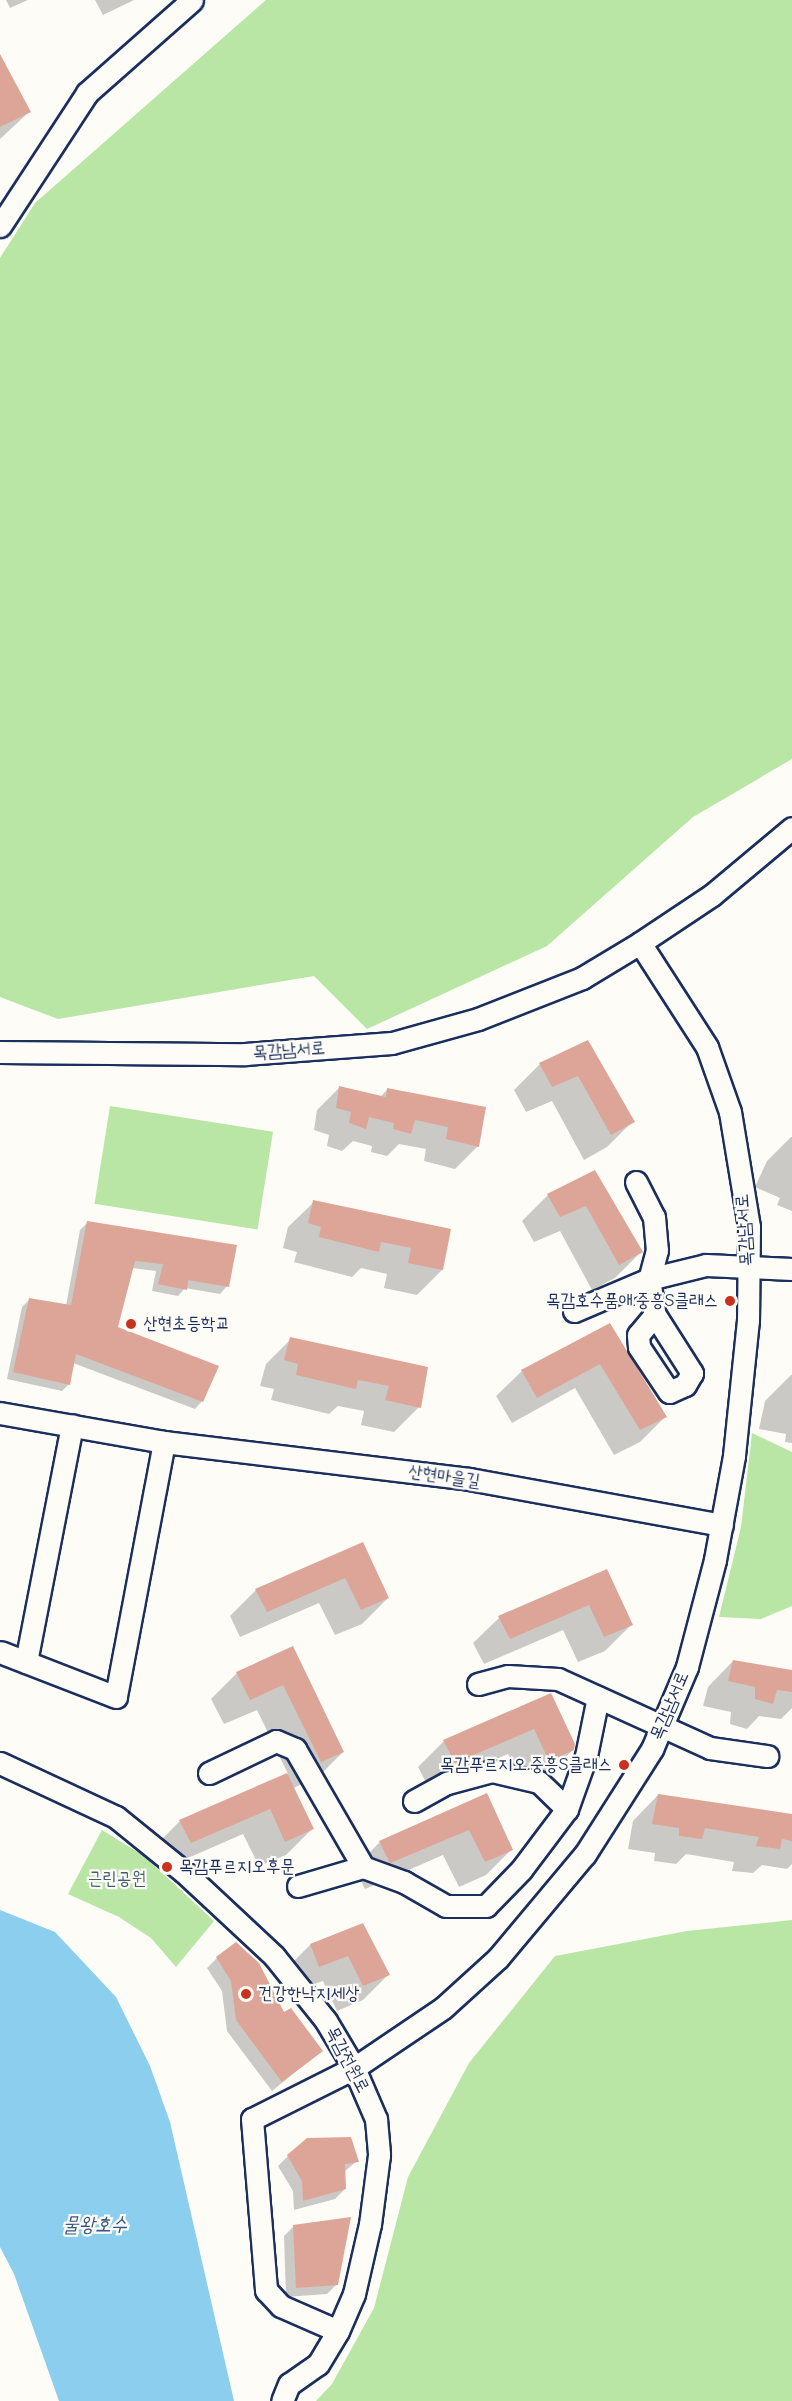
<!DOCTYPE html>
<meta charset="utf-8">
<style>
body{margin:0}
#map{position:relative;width:792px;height:2401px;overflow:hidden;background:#fdfcf7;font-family:"Comic Neue","Poor Story",sans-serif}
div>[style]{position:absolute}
.green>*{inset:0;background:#b9e6a4;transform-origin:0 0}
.water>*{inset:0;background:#8cceed}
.shadow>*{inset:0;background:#0003}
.building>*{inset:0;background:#dda597}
.roads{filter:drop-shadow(2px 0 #1b2f5e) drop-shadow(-2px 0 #1b2f5e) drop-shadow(0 2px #1b2f5e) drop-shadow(0 -2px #1b2f5e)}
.minor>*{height:21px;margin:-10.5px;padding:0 10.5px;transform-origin:10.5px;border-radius:10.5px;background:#fdfcf7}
.dots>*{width:16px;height:16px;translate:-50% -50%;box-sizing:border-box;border:3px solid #fdfcf7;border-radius:50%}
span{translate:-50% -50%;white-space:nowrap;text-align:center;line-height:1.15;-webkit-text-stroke:4.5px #fdfcf7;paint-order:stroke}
.street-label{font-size:18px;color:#1b2f5e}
.poi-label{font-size:18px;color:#1b2f5e}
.right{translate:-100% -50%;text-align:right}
.left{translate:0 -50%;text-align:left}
.park-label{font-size:18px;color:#425d70}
.water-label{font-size:20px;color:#375782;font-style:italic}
</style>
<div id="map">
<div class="green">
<div style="clip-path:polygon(266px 0,792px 0,792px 759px,693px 817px,547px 946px,367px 1029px,314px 976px,58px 1019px,0 997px,0 258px,35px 203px)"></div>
<div style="left:110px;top:1106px;width:165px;height:99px;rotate:9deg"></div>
<div style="clip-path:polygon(752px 1433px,792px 1452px,792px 1606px,761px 1619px,719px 1617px,741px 1527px)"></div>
<div style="clip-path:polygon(102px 1830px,144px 1856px,214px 1921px,176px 1967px,151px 1938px,119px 1917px,68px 1894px)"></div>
<div style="clip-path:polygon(792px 1920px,792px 2401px,316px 2401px,332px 2384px,374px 2308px,408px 2177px,469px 2063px,555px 1956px,687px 1931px)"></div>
</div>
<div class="water">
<div style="clip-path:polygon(0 1910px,55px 1932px,116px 1997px,150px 2066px,170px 2122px,234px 2401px,59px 2401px,14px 2274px,0 2247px)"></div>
</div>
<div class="shadow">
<div style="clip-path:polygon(6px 0,28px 0,10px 8px)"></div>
<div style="clip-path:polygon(95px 0,134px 0,103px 15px)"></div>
<div style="clip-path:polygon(0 58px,29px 112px,0 139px)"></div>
<div style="clip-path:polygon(587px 1042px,633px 1121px,607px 1147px,584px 1160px,552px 1101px,526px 1112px,514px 1090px,540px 1064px)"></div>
<div style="clip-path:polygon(340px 1087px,380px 1097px,388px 1089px,484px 1109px,478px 1146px,455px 1169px,424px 1161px,426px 1149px,399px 1144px,387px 1156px,371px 1152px,372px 1146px,353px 1141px,342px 1151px,327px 1146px,329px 1135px,314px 1130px,317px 1110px)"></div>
<div style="clip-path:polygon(791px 1137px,792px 1137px,792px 1211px,777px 1205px,780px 1198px,755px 1187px,767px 1161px)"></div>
<div style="clip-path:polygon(595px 1172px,641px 1252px,615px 1278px,592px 1290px,560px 1231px,534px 1242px,522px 1221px,548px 1195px)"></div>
<div style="clip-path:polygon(314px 1202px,449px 1231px,442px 1270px,417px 1295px,384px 1288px,387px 1274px,361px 1268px,352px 1277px,294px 1262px,297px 1252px,283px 1248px,288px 1227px)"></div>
<div style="clip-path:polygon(87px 1223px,227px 1286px,220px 1294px,185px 1288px,178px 1296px,152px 1291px,156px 1271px,132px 1268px,116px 1328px,202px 1401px,195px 1409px,73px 1363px,69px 1384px,62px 1391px,7px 1379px,22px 1307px,29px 1300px,66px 1306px,80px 1230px)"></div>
<div style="clip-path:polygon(610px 1325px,665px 1417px,640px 1442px,614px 1455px,575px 1388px,512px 1423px,496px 1396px,522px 1371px)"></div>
<div style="clip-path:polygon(291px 1339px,426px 1368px,419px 1407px,394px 1432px,361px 1425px,364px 1411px,338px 1406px,329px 1414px,271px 1400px,274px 1389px,260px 1386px,266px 1364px)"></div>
<div style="clip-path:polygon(791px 1375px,792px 1375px,792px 1443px,785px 1442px,786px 1434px,759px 1429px,765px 1401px)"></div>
<div style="clip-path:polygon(362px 1544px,388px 1598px,362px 1624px,335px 1635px,319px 1603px,240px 1637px,230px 1616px,256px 1590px)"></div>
<div style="clip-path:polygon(606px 1571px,631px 1625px,605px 1651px,578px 1662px,563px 1630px,484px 1664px,473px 1643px,499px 1618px)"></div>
<div style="clip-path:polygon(292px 1648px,343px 1752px,317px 1778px,293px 1788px,312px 1829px,286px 1855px,259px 1866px,243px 1834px,165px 1868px,154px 1847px,180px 1821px,288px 1774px,257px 1710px,224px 1724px,211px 1699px,237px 1673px)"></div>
<div style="clip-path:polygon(733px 1661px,792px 1671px,792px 1708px,781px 1719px,759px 1716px,747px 1729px,730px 1724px,731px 1712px,703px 1706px,708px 1687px)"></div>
<div style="clip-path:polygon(551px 1695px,573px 1750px,546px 1776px,523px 1786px,508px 1754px,429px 1788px,418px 1767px,444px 1741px)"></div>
<div style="clip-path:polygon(487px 1795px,512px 1849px,486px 1875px,459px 1887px,443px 1855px,365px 1889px,354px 1868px,380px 1842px)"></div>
<div style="clip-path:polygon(658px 1795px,792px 1815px,792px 1864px,787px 1869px,762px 1865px,753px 1873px,732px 1871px,734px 1862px,686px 1854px,676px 1864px,654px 1861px,655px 1853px,628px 1849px,633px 1821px)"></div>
<div style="clip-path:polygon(362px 1925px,388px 1975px,363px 2000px,337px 2011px,323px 1981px,294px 1991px,285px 1970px,310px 1945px)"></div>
<div style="clip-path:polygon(217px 1958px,321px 2051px,272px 2091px,227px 2031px,222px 1991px,207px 1968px)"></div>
<div style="clip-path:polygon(288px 2156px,357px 2161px,344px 2172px,345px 2189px,335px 2199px,294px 2210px,293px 2191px,278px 2166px)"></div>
<div style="clip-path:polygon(294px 2226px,337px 2284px,327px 2294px,286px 2297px,284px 2236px)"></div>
</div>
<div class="building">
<div style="clip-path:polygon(0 54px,31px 112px,0 127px)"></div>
<div style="clip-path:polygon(588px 1040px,635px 1122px,611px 1135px,578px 1076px,552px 1087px,539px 1063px)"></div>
<div style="clip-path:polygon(339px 1086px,386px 1097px,387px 1088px,486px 1107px,479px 1147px,446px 1139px,448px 1127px,415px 1120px,411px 1134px,393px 1129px,394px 1123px,369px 1117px,366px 1129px,349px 1123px,351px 1112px,336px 1108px)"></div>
<div style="clip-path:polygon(595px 1170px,643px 1252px,619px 1265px,586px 1206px,560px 1217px,547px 1194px)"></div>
<div style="clip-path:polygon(313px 1200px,451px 1229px,443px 1270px,408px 1263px,411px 1248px,381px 1242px,379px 1252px,319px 1237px,321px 1227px,308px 1223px)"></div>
<div style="clip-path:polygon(87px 1221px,237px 1245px,229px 1287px,188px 1280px,187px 1290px,158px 1284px,163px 1264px,135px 1261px,118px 1327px,219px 1366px,203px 1402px,76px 1354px,70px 1385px,13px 1372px,29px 1298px,71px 1305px)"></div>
<div style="clip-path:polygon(610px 1323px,667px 1417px,640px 1430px,600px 1364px,537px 1398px,521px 1370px)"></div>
<div style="clip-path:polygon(290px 1337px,428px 1367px,421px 1408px,385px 1400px,389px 1386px,358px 1380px,356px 1389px,296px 1375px,298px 1364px,284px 1360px)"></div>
<div style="clip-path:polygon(363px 1542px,389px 1598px,361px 1610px,345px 1578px,267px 1612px,255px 1589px)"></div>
<div style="clip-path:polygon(607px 1569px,633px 1625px,604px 1637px,589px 1605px,510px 1639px,498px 1616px)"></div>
<div style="clip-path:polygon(293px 1646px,344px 1752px,321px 1762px,283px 1685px,250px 1700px,236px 1672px)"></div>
<div style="clip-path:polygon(733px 1660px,792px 1670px,792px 1692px,777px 1690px,773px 1704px,755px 1699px,755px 1687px,728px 1681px)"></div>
<div style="clip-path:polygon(551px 1693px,575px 1744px,574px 1750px,549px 1761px,534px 1729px,455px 1763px,443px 1740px)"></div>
<div style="clip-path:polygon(287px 1773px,314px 1829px,285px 1842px,270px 1809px,191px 1843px,179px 1820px)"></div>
<div style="clip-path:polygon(487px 1793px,513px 1850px,485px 1862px,469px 1830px,390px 1863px,379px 1841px)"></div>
<div style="clip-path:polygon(658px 1794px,792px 1814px,792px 1841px,782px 1839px,780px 1849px,756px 1846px,759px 1837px,705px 1828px,702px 1839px,679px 1836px,679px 1828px,652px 1824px)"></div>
<div style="clip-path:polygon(363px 1923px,390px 1975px,363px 1986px,348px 1956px,319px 1967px,310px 1944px)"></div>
<div style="clip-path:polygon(236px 1942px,259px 1963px,284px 2012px,291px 2008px,323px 2051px,282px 2082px,236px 2020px,231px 1981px,216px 1957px)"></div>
<div style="clip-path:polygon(351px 2137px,359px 2162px,345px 2164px,346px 2189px,303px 2201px,302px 2181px,287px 2155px,307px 2138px)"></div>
<div style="clip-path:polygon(351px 2217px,338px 2285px,296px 2288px,293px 2225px)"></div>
</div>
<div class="roads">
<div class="minor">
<div style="left:0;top:226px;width:159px;rotate:-56.8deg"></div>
<div style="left:87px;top:93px;width:140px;rotate:-41.5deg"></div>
<div style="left:640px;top:943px;width:87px;rotate:-33.7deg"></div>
<div style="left:712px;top:895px;width:104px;rotate:-39.9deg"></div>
<div style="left:0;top:1052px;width:245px;rotate:0.5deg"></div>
<div style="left:245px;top:1054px;width:147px;rotate:-4.3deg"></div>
<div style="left:392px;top:1043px;width:89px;rotate:-15.6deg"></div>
<div style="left:478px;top:1019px;width:112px;rotate:-21.5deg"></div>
<div style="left:582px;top:978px;width:68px;rotate:-31.1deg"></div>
<div style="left:640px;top:943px;width:124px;rotate:57.2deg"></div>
<div style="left:707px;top:1047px;width:69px;rotate:70.5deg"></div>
<div style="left:730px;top:1112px;width:117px;rotate:80.6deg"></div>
<div style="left:749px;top:1227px;width:93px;rotate:90.6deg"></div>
<div style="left:748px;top:1320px;width:137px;rotate:95.9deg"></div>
<div style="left:734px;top:1456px;width:106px;rotate:100.4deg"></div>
<div style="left:715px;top:1560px;width:111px;rotate:104.7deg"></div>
<div style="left:687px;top:1667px;width:89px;rotate:113.1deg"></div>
<div style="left:652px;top:1749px;width:125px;rotate:122.5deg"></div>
<div style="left:585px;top:1854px;width:136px;rotate:129.9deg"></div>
<div style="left:498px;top:1958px;width:74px;rotate:137.7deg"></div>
<div style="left:443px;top:2008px;width:107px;rotate:146deg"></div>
<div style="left:354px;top:2068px;width:114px;rotate:153.4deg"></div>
<div style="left:252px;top:2119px;width:172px;rotate:85.3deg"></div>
<div style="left:266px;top:2290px;width:22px;rotate:47deg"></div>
<div style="left:281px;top:2306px;width:62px;rotate:23.7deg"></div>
<div style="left:636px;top:1182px;width:39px;rotate:63deg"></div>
<div style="left:654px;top:1217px;width:33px;rotate:85deg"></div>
<div style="left:657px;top:1250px;width:30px;rotate:105deg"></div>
<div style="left:649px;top:1279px;width:36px;rotate:81deg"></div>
<div style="left:655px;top:1315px;width:69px;rotate:57.5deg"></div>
<div style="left:692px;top:1373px;width:14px;rotate:120deg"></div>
<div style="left:685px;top:1385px;width:17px;rotate:156deg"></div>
<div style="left:669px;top:1392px;width:54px;rotate:-123.7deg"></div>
<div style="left:639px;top:1347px;width:12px;rotate:-95deg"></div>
<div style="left:638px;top:1335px;width:26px;rotate:-50deg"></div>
<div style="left:574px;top:1311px;width:82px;rotate:-23.1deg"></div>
<div style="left:649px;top:1279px;width:59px;rotate:-13.8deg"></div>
<div style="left:706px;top:1265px;width:86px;rotate:2.7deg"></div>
<div style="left:0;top:1413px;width:167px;rotate:10deg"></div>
<div style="left:164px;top:1442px;width:259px;rotate:100.7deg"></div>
<div style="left:116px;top:1697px;width:124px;rotate:-158.8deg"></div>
<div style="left:164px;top:1442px;width:307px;rotate:6.9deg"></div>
<div style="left:469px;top:1479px;width:257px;rotate:10.3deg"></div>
<div style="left:26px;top:1662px;width:241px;rotate:-79deg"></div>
<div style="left:478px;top:1684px;width:31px;rotate:-15deg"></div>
<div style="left:508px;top:1676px;width:50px;rotate:3.4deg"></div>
<div style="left:558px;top:1679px;width:167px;rotate:24.4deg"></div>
<div style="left:710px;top:1748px;width:58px;rotate:8deg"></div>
<div style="left:0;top:1763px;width:128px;rotate:25deg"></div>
<div style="left:116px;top:1817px;width:87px;rotate:39deg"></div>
<div style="left:184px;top:1872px;width:123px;rotate:43deg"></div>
<div style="left:274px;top:1956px;width:83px;rotate:51.3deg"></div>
<div style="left:326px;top:2021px;width:55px;rotate:59.2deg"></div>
<div style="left:354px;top:2068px;width:56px;rotate:66.7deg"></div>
<div style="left:376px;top:2119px;width:36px;rotate:85deg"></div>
<div style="left:379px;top:2155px;width:70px;rotate:97.4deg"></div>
<div style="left:370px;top:2224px;width:72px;rotate:102.9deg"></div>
<div style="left:354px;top:2294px;width:40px;rotate:113.4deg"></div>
<div style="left:338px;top:2331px;width:39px;rotate:121deg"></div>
<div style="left:318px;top:2364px;width:35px;rotate:145deg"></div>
<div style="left:289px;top:2384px;width:18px;rotate:112deg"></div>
<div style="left:209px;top:1773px;width:74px;rotate:-25.5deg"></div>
<div style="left:276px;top:1741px;width:21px;rotate:23deg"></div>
<div style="left:295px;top:1749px;width:136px;rotate:60deg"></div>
<div style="left:414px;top:1801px;width:38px;rotate:-29deg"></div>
<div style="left:447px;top:1783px;width:47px;rotate:-14.9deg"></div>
<div style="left:492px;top:1771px;width:48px;rotate:13.2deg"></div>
<div style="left:539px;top:1782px;width:39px;rotate:44deg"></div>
<div style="left:298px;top:1886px;width:68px;rotate:-16.3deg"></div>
<div style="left:363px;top:1867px;width:44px;rotate:20.1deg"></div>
<div style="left:404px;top:1882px;width:48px;rotate:29.7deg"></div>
<div style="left:446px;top:1906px;width:40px"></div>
<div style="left:486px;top:1906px;width:50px;rotate:-45.8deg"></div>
<div style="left:521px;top:1870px;width:76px;rotate:-53deg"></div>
<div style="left:567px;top:1809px;width:56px;rotate:-70.3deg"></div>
<div style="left:586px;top:1756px;width:60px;rotate:-78.5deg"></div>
</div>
</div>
<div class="dots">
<div style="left:730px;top:1301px;background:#c8321e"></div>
<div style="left:131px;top:1324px;background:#c8321e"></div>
<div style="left:624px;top:1765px;background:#c8321e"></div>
<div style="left:167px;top:1867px;background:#c8321e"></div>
<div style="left:246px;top:1994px;background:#c8321e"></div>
</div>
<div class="street-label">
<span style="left:289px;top:1051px;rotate:-4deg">목감남서로</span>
<span style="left:745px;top:1230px;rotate:-94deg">목감남서로</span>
<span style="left:444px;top:1477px;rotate:8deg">산현마을길</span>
<span style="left:670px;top:1706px;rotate:-67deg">목감남서로</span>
<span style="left:347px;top:2060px;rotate:62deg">목감전원로</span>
</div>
<div class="poi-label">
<span class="right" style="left:718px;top:1301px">목감호수품애.중흥S클래스</span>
<span class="left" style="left:143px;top:1324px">산현초등학교</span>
<span class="right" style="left:612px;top:1765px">목감푸르지오.중흥S클래스</span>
<span class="left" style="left:179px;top:1867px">목감푸르지오후문</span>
<span class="left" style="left:258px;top:1994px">건강한낙지세상</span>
</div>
<div class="park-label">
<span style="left:117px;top:1879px">근린공원</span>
</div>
<div class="water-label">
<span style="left:95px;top:2224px">물왕호수</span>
</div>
</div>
